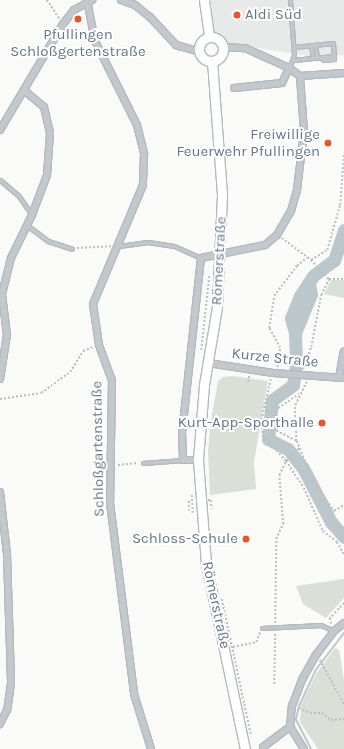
<!DOCTYPE html>
<meta charset="utf-8">
<style>
body{margin:0}
#map{position:relative;width:344px;height:749px;overflow:hidden;background:#fafaf8;font-family:Karla,sans-serif}
div>[style]{position:absolute}
.built>*{inset:0;background:#e8e9e9}
.green>*{inset:0;background:#dadfd7}
.stream>*{height:2px;margin:-1px;padding:0 1px;transform-origin:1px;border-radius:1px;background:#bbc7cb}
.river>*{height:13px;margin:-6.5px;padding:0 6.5px;transform-origin:6.5px;border-radius:6.5px;background:#bbc7cb}
.path>*{height:1.5px;margin-top:-0.75px;transform-origin:0;background:repeating-linear-gradient(90deg,#bbbfc2 0 2px,transparent 0 4px)}
.roads{filter:drop-shadow(1px 0 #b3babf) drop-shadow(-1px 0 #b3babf) drop-shadow(0 1px #b3babf) drop-shadow(0 -1px #b3babf)}
.service>*{height:3px;margin:-1.5px;padding:0 1.5px;transform-origin:1.5px;border-radius:1.5px;background:#c3c8cc}
.minor>*{height:6px;margin:-3px;padding:0 3px;transform-origin:3px;border-radius:3px;background:#c3c8cc}
.secondary>*{height:9px;margin:-4.5px;padding:0 4.5px;transform-origin:4.5px;border-radius:4.5px;background:#fff}
.secondary>.ring{margin:-4.5px;padding:0;box-sizing:content-box;background:none;border:9px solid #fff;border-radius:50%}
.dots>*{width:11px;height:11px;translate:-50% -50%;box-sizing:border-box;border:2px solid #fff;border-radius:50%}
span{translate:-50% -50%;white-space:nowrap;text-align:center;line-height:1.15;-webkit-text-stroke:4px #fff;paint-order:stroke}
.poi-label{font-size:15px;color:#657683}
.left{translate:0 -50%;text-align:left}
.right{translate:-100% -50%;text-align:right}
.street-label{font-size:15px;color:#657683}
</style>
<div id="map">
<div class="built">
<div style="clip-path:polygon(211px 0,344px 0,344px 55px,313px 57px,214px 41px)"></div>
</div>
<div class="green">
<div style="clip-path:polygon(331px 280px,344px 280px,344px 298px,324px 294px)"></div>
<div style="clip-path:polygon(233px 376px,268px 381px,254px 462px,256px 489px,210px 495px,208px 451px,211px 420px,218px 381px,223px 377px)"></div>
<div style="clip-path:polygon(344px 579px,344px 598px,326px 618px,303px 604px,296px 586px)"></div>
<div style="clip-path:polygon(335px 648px,339px 650px,344px 680px,344px 749px,318px 749px,300px 722px,301px 705px,316px 674px)"></div>
</div>
<div class="stream">
<div style="left:311px;top:749px;width:34px;rotate:-117deg"></div>
<div style="left:296px;top:719px;width:13px;rotate:-77deg"></div>
<div style="left:299px;top:706px;width:38px;rotate:-65deg"></div>
<div style="left:315px;top:671px;width:48px;rotate:-52.7deg"></div>
</div>
<div class="river">
<div style="left:344px;top:230px;width:32px;rotate:108deg"></div>
<div style="left:334px;top:260px;width:26px;rotate:143deg"></div>
<div style="left:313px;top:276px;width:24px;rotate:123deg"></div>
<div style="left:300px;top:296px;width:24px;rotate:112deg"></div>
<div style="left:291px;top:318px;width:16px;rotate:75deg"></div>
<div style="left:295px;top:333px;width:33px;rotate:88deg"></div>
<div style="left:296px;top:366px;width:19px;rotate:99deg"></div>
<div style="left:293px;top:385px;width:26px;rotate:144deg"></div>
<div style="left:272px;top:400px;width:39px;rotate:96deg"></div>
<div style="left:268px;top:439px;width:22px;rotate:27deg"></div>
<div style="left:288px;top:449px;width:24px;rotate:52deg"></div>
<div style="left:303px;top:468px;width:61px;rotate:62.6deg"></div>
<div style="left:331px;top:522px;width:20px;rotate:49deg"></div>
<div style="left:295px;top:333px;width:42px;rotate:-67.7deg"></div>
<div style="left:311px;top:294px;width:10px;rotate:-101deg"></div>
</div>
<div class="path">
<div style="left:47px;top:0;width:22px;rotate:56deg"></div>
<div style="left:282px;top:238px;width:36px;rotate:37deg"></div>
<div style="left:311px;top:260px;width:26px;rotate:47deg"></div>
<div style="left:329px;top:279px;width:15px"></div>
<div style="left:77px;top:248px;width:34px;rotate:-3deg"></div>
<div style="left:311px;top:260px;width:19px;rotate:-32deg"></div>
<div style="left:327px;top:250px;width:47px;rotate:-73.9deg"></div>
<div style="left:340px;top:205px;width:52px;rotate:-85.6deg"></div>
<div style="left:201px;top:350px;width:74px;rotate:-83.8deg"></div>
<div style="left:277px;top:367px;width:19px;rotate:-81deg"></div>
<div style="left:280px;top:348px;width:23px;rotate:-119deg"></div>
<div style="left:269px;top:328px;width:32px;rotate:-81deg"></div>
<div style="left:274px;top:296px;width:38px;rotate:-53deg"></div>
<div style="left:297px;top:266px;width:13px;rotate:-42deg"></div>
<div style="left:303px;top:369px;width:23px;rotate:-70deg"></div>
<div style="left:311px;top:347px;width:53px;rotate:-79.1deg"></div>
<div style="left:321px;top:295px;width:18px;rotate:-63deg"></div>
<div style="left:271px;top:379px;width:41px;rotate:102.7deg"></div>
<div style="left:262px;top:419px;width:17px;rotate:87deg"></div>
<div style="left:263px;top:436px;width:34px;rotate:47deg"></div>
<div style="left:286px;top:461px;width:32px;rotate:56deg"></div>
<div style="left:304px;top:488px;width:47px;rotate:66.2deg"></div>
<div style="left:323px;top:531px;width:18px;rotate:38deg"></div>
<div style="left:337px;top:542px;width:14px;rotate:60deg"></div>
<div style="left:248px;top:382px;width:6px;rotate:-81deg"></div>
<div style="left:307px;top:382px;width:28px;rotate:116deg"></div>
<div style="left:295px;top:407px;width:34px;rotate:87deg"></div>
<div style="left:297px;top:441px;width:43px;rotate:68.2deg"></div>
<div style="left:313px;top:481px;width:37px;rotate:55deg"></div>
<div style="left:334px;top:511px;width:12px;rotate:-31deg"></div>
<div style="left:0;top:399px;width:41px;rotate:-8.3deg"></div>
<div style="left:41px;top:393px;width:36px;rotate:-36deg"></div>
<div style="left:70px;top:372px;width:25px;rotate:-58deg"></div>
<div style="left:83px;top:351px;width:11px;rotate:-22deg"></div>
<div style="left:296px;top:441px;width:22px;rotate:-153deg"></div>
<div style="left:276px;top:431px;width:11px;rotate:-105deg"></div>
<div style="left:273px;top:420px;width:13px;rotate:-67deg"></div>
<div style="left:278px;top:408px;width:25px;rotate:-34deg"></div>
<div style="left:118px;top:465px;width:20px;rotate:-6deg"></div>
<div style="left:192px;top:495px;width:18px;rotate:87deg"></div>
<div style="left:208px;top:500px;width:3px"></div>
<div style="left:211px;top:500px;width:9px;rotate:84deg"></div>
<div style="left:189px;top:511px;width:9px;rotate:-96deg"></div>
<div style="left:188px;top:502px;width:4px;rotate:-14deg"></div>
<div style="left:222px;top:599px;width:138px;rotate:77.9deg"></div>
<div style="left:275px;top:623px;width:84px;rotate:-89.3deg"></div>
<div style="left:276px;top:539px;width:17px;rotate:-65deg"></div>
<div style="left:283px;top:524px;width:49px;rotate:-94.7deg"></div>
<div style="left:279px;top:475px;width:16px;rotate:-63deg"></div>
<div style="left:286px;top:461px;width:18px;rotate:-45deg"></div>
<div style="left:331px;top:624px;width:5px;rotate:-112deg"></div>
<div style="left:329px;top:619px;width:22px;rotate:-47deg"></div>
<div style="left:233px;top:647px;width:24px;rotate:-12deg"></div>
<div style="left:256px;top:642px;width:11px;rotate:-68deg"></div>
<div style="left:320px;top:660px;width:50px;rotate:61.4deg"></div>
<div style="left:274px;top:684px;width:51px;rotate:-88.9deg"></div>
<div style="left:299px;top:708px;width:12px;rotate:24deg"></div>
<div style="left:310px;top:713px;width:12px"></div>
<div style="left:322px;top:713px;width:11px;rotate:38deg"></div>
<div style="left:331px;top:720px;width:13px;rotate:-4deg"></div>
</div>
<div class="roads">
<div class="service">
<div style="left:311px;top:45px;width:13px;rotate:81deg"></div>
<div style="left:315px;top:45px;width:13px;rotate:81deg"></div>
<div style="left:294px;top:47px;width:39px;rotate:-6deg"></div>
<div style="left:333px;top:43px;width:16px;rotate:86deg"></div>
<div style="left:334px;top:59px;width:10px;rotate:174deg"></div>
<div style="left:324px;top:60px;width:5px;rotate:-143deg"></div>
<div style="left:293px;top:60px;width:41px;rotate:-5.6deg"></div>
<div style="left:289px;top:68px;width:14px;rotate:-69deg"></div>
<div style="left:294px;top:55px;width:55px;rotate:-94.2deg"></div>
<div style="left:0;top:180px;width:23px;rotate:40deg"></div>
<div style="left:18px;top:195px;width:24px;rotate:55deg"></div>
<div style="left:28px;top:226px;width:25px;rotate:37deg"></div>
<div style="left:48px;top:241px;width:25px;rotate:18deg"></div>
<div style="left:119px;top:246px;width:29px;rotate:-8deg"></div>
<div style="left:148px;top:242px;width:26px;rotate:9deg"></div>
<div style="left:174px;top:246px;width:30px;rotate:24deg"></div>
<div style="left:143px;top:463px;width:40px;rotate:-4.3deg"></div>
<div style="left:262px;top:628px;width:59px;rotate:-2.9deg"></div>
<div style="left:321px;top:625px;width:14px;rotate:25deg"></div>
</div>
<div class="minor">
<div style="left:87px;top:0;width:42px;rotate:79deg"></div>
<div style="left:95px;top:41px;width:94px;rotate:63.4deg"></div>
<div style="left:137px;top:125px;width:30px;rotate:76deg"></div>
<div style="left:144px;top:154px;width:31px;rotate:92deg"></div>
<div style="left:143px;top:185px;width:129px;rotate:112.8deg"></div>
<div style="left:93px;top:304px;width:41px;rotate:81.7deg"></div>
<div style="left:99px;top:345px;width:37px;rotate:70deg"></div>
<div style="left:112px;top:380px;width:123px;rotate:90.9deg"></div>
<div style="left:110px;top:503px;width:193px;rotate:82.8deg"></div>
<div style="left:134px;top:694px;width:58px;rotate:72.8deg"></div>
<div style="left:121px;top:0;width:15px;rotate:20deg"></div>
<div style="left:135px;top:5px;width:19px;rotate:39deg"></div>
<div style="left:150px;top:17px;width:38px;rotate:47deg"></div>
<div style="left:176px;top:45px;width:25px;rotate:16deg"></div>
<div style="left:223px;top:47px;width:22px;rotate:3deg"></div>
<div style="left:245px;top:48px;width:48px;rotate:24.4deg"></div>
<div style="left:289px;top:68px;width:14px;rotate:36deg"></div>
<div style="left:300px;top:76px;width:44px;rotate:-3.9deg"></div>
<div style="left:234px;top:88px;width:48px;rotate:-5.9deg"></div>
<div style="left:282px;top:83px;width:17px;rotate:-65deg"></div>
<div style="left:0;top:130px;width:123px;rotate:-59.3deg"></div>
<div style="left:63px;top:24px;width:18px;rotate:-52deg"></div>
<div style="left:74px;top:10px;width:21px;rotate:-29deg"></div>
<div style="left:208px;top:363px;width:66px;rotate:8.7deg"></div>
<div style="left:273px;top:373px;width:71px;rotate:4deg"></div>
<div style="left:339px;top:378px;width:27px;rotate:-80deg"></div>
<div style="left:0;top:379px;width:45px;rotate:-81deg"></div>
<div style="left:7px;top:335px;width:41px;rotate:-97deg"></div>
<div style="left:2px;top:294px;width:37px;rotate:-76deg"></div>
<div style="left:11px;top:258px;width:48px;rotate:-64deg"></div>
<div style="left:32px;top:215px;width:43px;rotate:-69.4deg"></div>
<div style="left:47px;top:175px;width:42px;rotate:-85.9deg"></div>
<div style="left:50px;top:133px;width:27px;rotate:-103deg"></div>
<div style="left:44px;top:107px;width:25px;rotate:-140deg"></div>
<div style="left:198px;top:460px;width:15px;rotate:180deg"></div>
<div style="left:183px;top:460px;width:27px;rotate:-92deg"></div>
<div style="left:182px;top:433px;width:176px;rotate:-83.8deg"></div>
<div style="left:201px;top:258px;width:65px;rotate:-11.5deg"></div>
<div style="left:265px;top:245px;width:16px;rotate:-40deg"></div>
<div style="left:277px;top:235px;width:28px;rotate:-60deg"></div>
<div style="left:291px;top:211px;width:22px;rotate:-74deg"></div>
<div style="left:297px;top:190px;width:59px;rotate:-83.2deg"></div>
<div style="left:304px;top:131px;width:55px;rotate:-94.2deg"></div>
<div style="left:0;top:492px;width:62px;rotate:83.6deg"></div>
<div style="left:7px;top:554px;width:129px;rotate:88.2deg"></div>
<div style="left:11px;top:683px;width:27px;rotate:98deg"></div>
<div style="left:7px;top:710px;width:16px;rotate:117deg"></div>
<div style="left:263px;top:747px;width:34px;rotate:-37deg"></div>
<div style="left:304px;top:749px;width:26px;rotate:-122deg"></div>
<div style="left:290px;top:727px;width:21px;rotate:-85deg"></div>
<div style="left:292px;top:706px;width:30px;rotate:-69deg"></div>
<div style="left:303px;top:678px;width:26px;rotate:-61deg"></div>
<div style="left:316px;top:655px;width:30px;rotate:-53deg"></div>
<div style="left:334px;top:631px;width:13px;rotate:-39deg"></div>
</div>
<div class="secondary">
<div style="left:204px;top:0;width:37px;rotate:82deg"></div>
<div class="ring" style="left:199px;top:37px;width:15px;height:15px"></div>
<div style="left:212px;top:61px;width:134px;rotate:85.7deg"></div>
<div style="left:222px;top:195px;width:112px;rotate:92.6deg"></div>
<div style="left:217px;top:307px;width:79px;rotate:99.5deg"></div>
<div style="left:204px;top:385px;width:75px;rotate:94.6deg"></div>
<div style="left:198px;top:460px;width:104px;rotate:85.6deg"></div>
<div style="left:206px;top:564px;width:189px;rotate:78.1deg"></div>
</div>
</div>
<div class="dots">
<div style="left:237px;top:15px;background:#e4572e"></div>
<div style="left:78px;top:19px;background:#e4572e"></div>
<div style="left:328px;top:143px;background:#e4572e"></div>
<div style="left:322px;top:423px;background:#e4572e"></div>
<div style="left:246px;top:539px;background:#e4572e"></div>
</div>
<div class="poi-label">
<span class="left" style="left:245px;top:15px">Aldi Süd</span>
<span style="left:78px;top:43px">Pfullingen<br>Schloßgertenstraße</span>
<span class="right" style="left:320px;top:143px">Freiwillige<br>Feuerwehr Pfullingen</span>
<span class="right" style="left:314px;top:423px">Kurt-App-Sporthalle</span>
<span class="right" style="left:238px;top:539px">Schloss-Schule</span>
</div>
<div class="street-label">
<span style="left:219px;top:261px;rotate:-87deg">Römerstraße</span>
<span style="left:275px;top:358px;rotate:6deg">Kurze Straße</span>
<span style="left:98px;top:449px;rotate:-91deg">Schloßgartenstraße</span>
<span style="left:216px;top:605px;rotate:78deg">Römerstraße</span>
</div>
</div>
